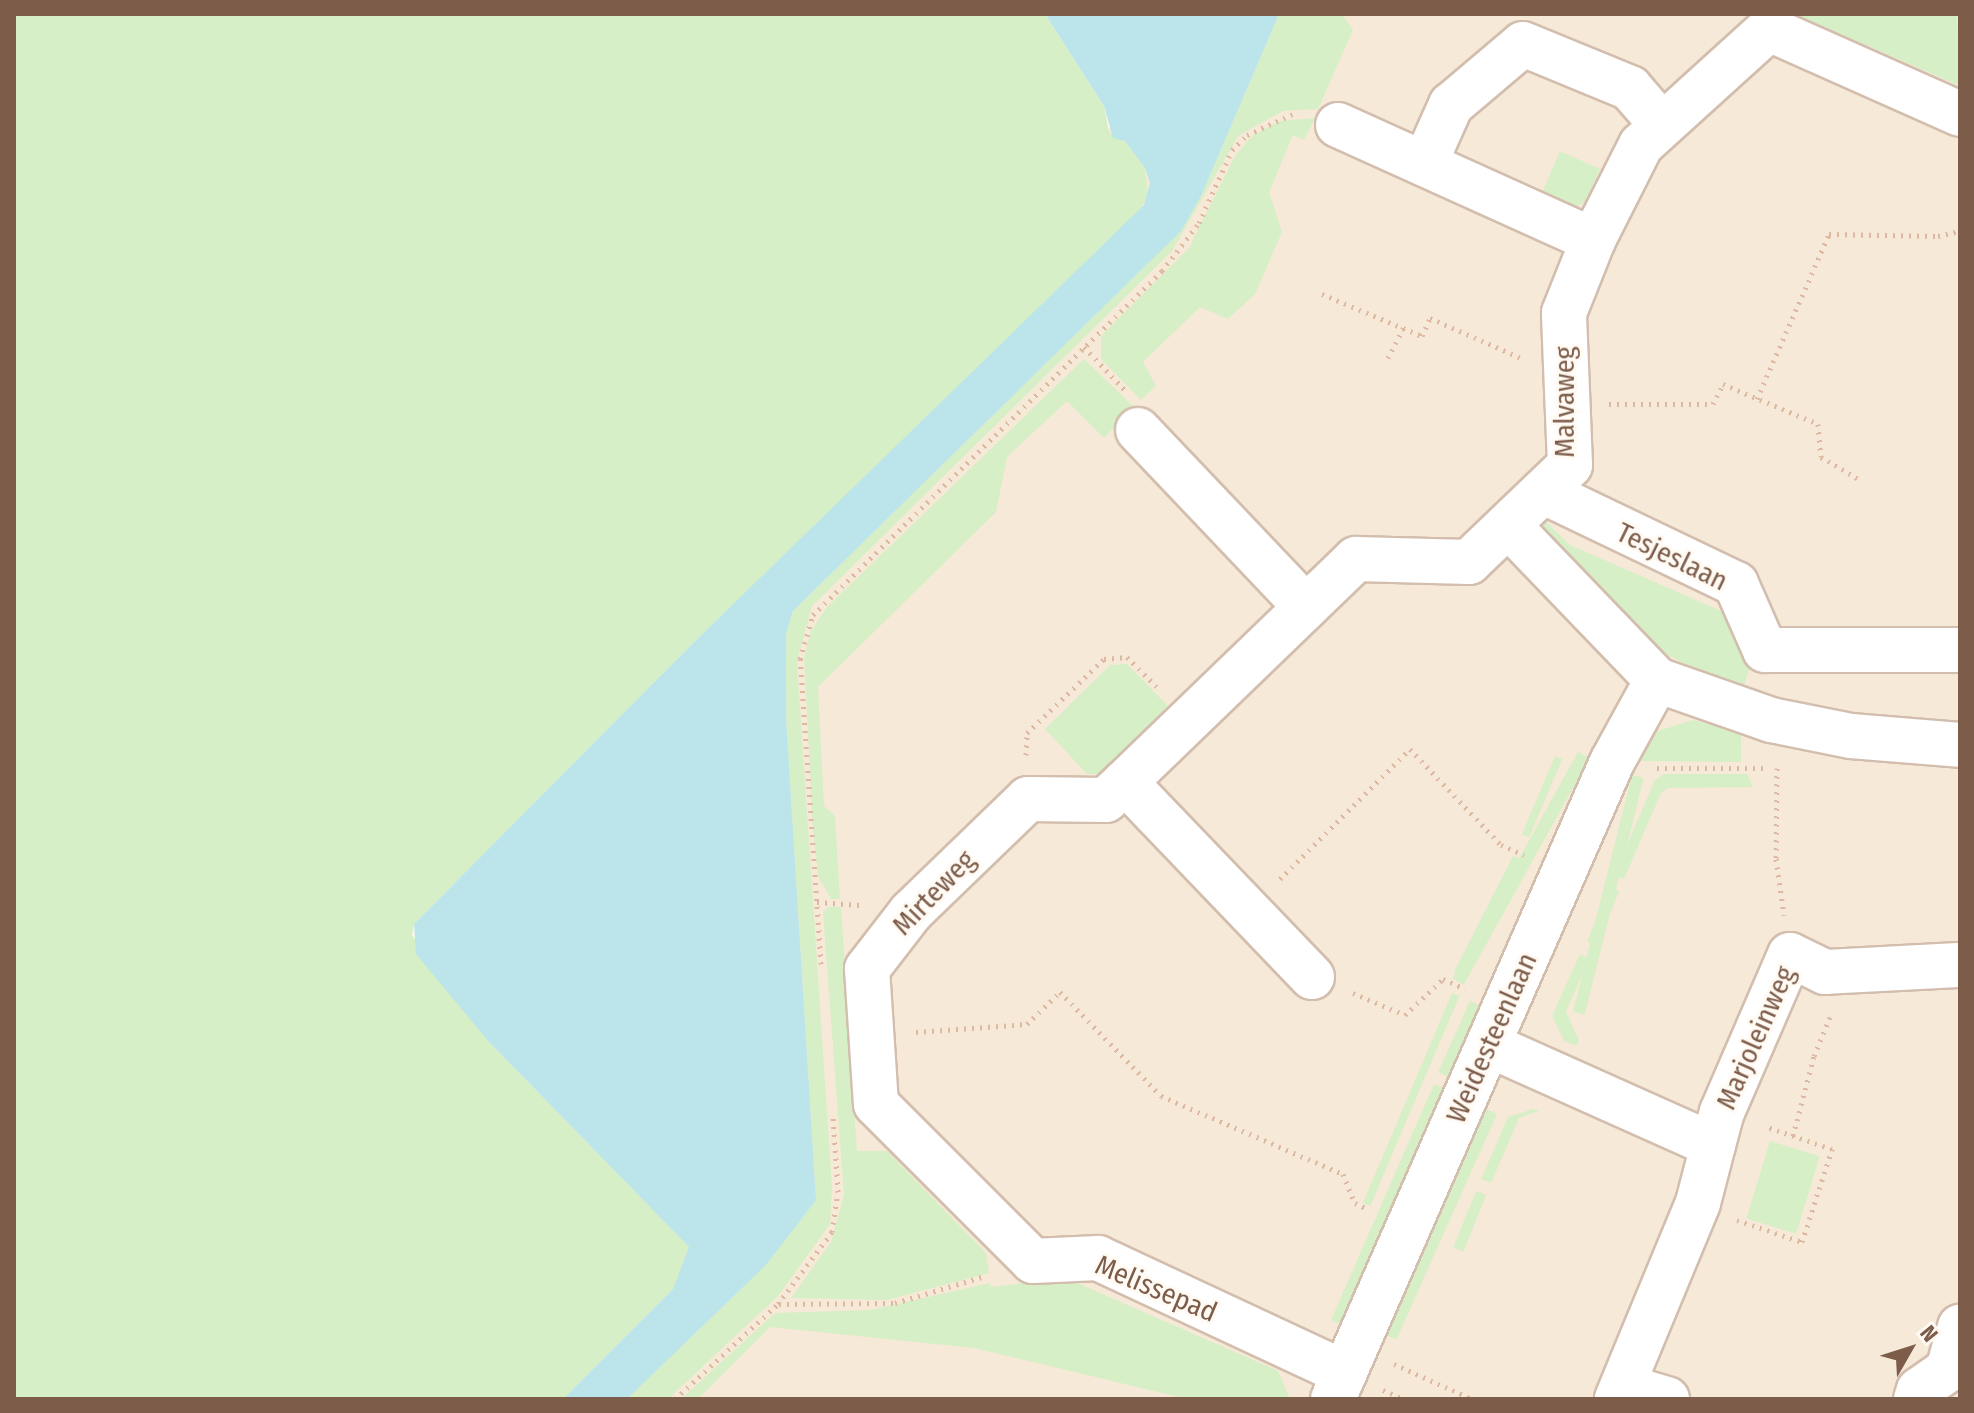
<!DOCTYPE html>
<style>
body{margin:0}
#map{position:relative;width:1974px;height:1413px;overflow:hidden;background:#fef7eb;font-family:"Fira Sans Condensed",sans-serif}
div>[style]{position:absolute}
.residential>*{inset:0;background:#f7e9d8}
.green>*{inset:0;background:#d6efc6;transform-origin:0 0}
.water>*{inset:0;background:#bce4eb}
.path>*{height:5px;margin-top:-2.5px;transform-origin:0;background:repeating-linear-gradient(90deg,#ddb9a1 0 2px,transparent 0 8px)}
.roads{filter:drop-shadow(2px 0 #d3beae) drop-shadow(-2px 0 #d3beae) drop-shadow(0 2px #d3beae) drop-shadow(0 -2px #d3beae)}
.minor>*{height:44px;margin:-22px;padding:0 22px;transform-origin:22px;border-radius:22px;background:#fff}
.tertiary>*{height:44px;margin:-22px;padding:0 22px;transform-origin:22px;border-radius:22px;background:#fff}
span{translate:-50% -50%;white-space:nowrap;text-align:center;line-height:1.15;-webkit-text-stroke:6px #fffaf3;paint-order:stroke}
.street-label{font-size:28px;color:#7d5c4a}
.frame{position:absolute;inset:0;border:16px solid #7d5c4a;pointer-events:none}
.north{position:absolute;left:1870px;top:1309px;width:80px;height:80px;-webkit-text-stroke:6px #fffaf3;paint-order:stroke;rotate:51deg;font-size:22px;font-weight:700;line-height:32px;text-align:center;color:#7d5c4a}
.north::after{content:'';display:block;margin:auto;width:28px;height:36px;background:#7d5c4a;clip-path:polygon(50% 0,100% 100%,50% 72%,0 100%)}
</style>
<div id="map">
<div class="residential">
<div style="clip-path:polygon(1196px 14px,1960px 14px,1960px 1399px,560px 1399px,747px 604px)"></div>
</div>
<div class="green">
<div style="clip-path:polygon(14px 14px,1045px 14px,1104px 106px,1109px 132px,1130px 145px,1145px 168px,1148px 196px,1138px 213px,691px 645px,414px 924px,412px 935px,489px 1042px,689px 1247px,673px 1289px,563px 1399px,14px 1399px)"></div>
<div style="clip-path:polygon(1279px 14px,1342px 14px,1353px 30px,1318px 109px,1283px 111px,1238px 136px,1172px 251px,812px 606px,797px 661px,832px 1188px,830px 1224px,779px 1295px,668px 1399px,627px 1399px,766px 1265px,816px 1200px,786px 718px,786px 633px,793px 611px,1181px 231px,1201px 196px)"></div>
<div style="clip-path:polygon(1795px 14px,1957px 14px,1960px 86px)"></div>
<div style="clip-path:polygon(1315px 118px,1304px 140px,1293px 135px,1269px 192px,1282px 232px,1255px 294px,1228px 319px,1200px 307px,1143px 362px,1156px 386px,1141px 400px,1101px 359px,1101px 336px,1189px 248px,1235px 156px,1252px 136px,1280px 121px)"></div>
<div style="clip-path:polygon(1560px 151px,1600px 169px,1585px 202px,1577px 206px,1543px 191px)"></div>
<div style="clip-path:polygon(1084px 359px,1134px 407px,1104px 438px,1067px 401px,1007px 457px,996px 512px,818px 687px,824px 806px,835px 816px,840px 899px,831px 899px,818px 876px,813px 830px,804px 658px,811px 631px,827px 607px)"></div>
<div style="clip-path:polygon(1545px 521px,1570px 545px,1730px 615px,1750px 666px,1744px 686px,1703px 673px,1662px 652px,1538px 528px)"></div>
<div style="clip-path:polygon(1127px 664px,1168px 706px,1101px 774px,1087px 774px,1045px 729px,1110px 665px)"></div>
<div style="clip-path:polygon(1693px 720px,1741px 733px,1741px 762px,1638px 761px,1658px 731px)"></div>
<div style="left:1578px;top:752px;width:13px;height:259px;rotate:29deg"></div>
<div style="left:1555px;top:756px;width:8px;height:85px;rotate:23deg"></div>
<div style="clip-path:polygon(1664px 774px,1747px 774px,1753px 787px,1668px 788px,1661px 793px,1624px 879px,1614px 875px,1655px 780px)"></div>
<div style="left:1632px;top:775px;width:12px;height:244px;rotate:14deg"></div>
<div style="left:1513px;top:856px;width:7px;height:131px;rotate:27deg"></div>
<div style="left:1609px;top:887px;width:11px;height:59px;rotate:22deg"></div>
<div style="clip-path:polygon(829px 907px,841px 907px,857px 1151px,887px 1151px,986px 1253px,989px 1273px,887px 1300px,791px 1298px,831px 1242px,844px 1195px,823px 912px)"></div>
<div style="clip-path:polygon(1580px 954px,1589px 959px,1566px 1012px,1579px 1040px,1577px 1046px,1564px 1041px,1552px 1016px)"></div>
<div style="left:1452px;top:993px;width:8px;height:228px;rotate:23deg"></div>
<div style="left:1470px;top:1001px;width:12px;height:78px;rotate:24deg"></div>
<div style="clip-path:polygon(1434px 1084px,1445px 1089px,1442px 1100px,1342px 1325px,1331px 1320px)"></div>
<div style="left:1486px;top:1109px;width:12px;height:247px;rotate:24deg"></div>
<div style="clip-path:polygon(1533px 1109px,1539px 1111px,1519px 1118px,1491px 1183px,1481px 1179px,1508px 1117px)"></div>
<div style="left:1770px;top:1141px;width:52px;height:81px;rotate:17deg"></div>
<div style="left:1476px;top:1191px;width:11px;height:61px;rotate:22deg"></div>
<div style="clip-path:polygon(1066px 1278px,1278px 1371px,1290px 1399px,1187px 1399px,974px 1348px,770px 1327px,698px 1399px,681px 1399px,775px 1313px,871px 1310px,990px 1283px,991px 1287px)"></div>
</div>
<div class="water">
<div style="clip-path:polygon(1045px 14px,1279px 14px,1201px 196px,1181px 231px,793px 611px,786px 633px,786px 718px,816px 1200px,766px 1265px,627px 1399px,563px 1399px,673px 1289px,689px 1247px,489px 1042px,416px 954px,414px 924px,691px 645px,1144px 205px,1150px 183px,1145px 168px,1125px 141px,1113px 138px,1104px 106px)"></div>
</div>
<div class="path">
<div style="left:1322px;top:294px;width:108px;rotate:22.8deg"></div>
<div style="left:1422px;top:336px;width:20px;rotate:-66deg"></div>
<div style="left:1430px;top:318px;width:99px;rotate:23.7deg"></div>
<div style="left:1084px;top:347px;width:59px;rotate:46.4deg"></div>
<div style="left:1388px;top:358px;width:34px;rotate:-63deg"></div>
<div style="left:1757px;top:399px;width:180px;rotate:-66.4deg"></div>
<div style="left:1829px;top:234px;width:109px;rotate:1.1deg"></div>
<div style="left:1938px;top:236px;width:23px;rotate:-13deg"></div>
<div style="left:1609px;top:404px;width:104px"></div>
<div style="left:1713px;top:404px;width:22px;rotate:-63deg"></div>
<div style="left:1723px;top:384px;width:103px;rotate:22.8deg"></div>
<div style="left:1818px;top:424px;width:33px;rotate:85deg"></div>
<div style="left:1821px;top:457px;width:45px;rotate:30.5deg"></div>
<div style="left:1026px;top:755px;width:22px;rotate:-87deg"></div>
<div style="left:1027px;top:733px;width:107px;rotate:-43.9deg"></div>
<div style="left:1104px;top:659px;width:23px;rotate:-5deg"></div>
<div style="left:1127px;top:657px;width:47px;rotate:45deg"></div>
<div style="left:1657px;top:768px;width:110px"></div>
<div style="left:1777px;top:768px;width:91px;rotate:90.6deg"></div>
<div style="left:1776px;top:859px;width:57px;rotate:81.9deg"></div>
<div style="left:1280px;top:879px;width:184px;rotate:-45deg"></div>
<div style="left:1410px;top:749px;width:132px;rotate:46.5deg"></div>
<div style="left:1501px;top:845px;width:25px;rotate:23deg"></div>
<div style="left:817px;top:902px;width:43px;rotate:4deg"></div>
<div style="left:821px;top:964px;width:306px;rotate:-93.9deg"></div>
<div style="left:800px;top:659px;width:46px;rotate:-73.5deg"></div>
<div style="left:813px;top:615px;width:490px;rotate:-44.6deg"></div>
<div style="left:1162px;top:271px;width:61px;rotate:-52.4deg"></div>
<div style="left:1199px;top:223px;width:80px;rotate:-65.7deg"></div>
<div style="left:1232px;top:150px;width:21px;rotate:-45deg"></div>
<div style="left:1247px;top:135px;width:53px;rotate:-24.6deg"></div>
<div style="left:1353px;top:993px;width:56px;rotate:22.9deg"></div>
<div style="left:1405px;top:1015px;width:52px;rotate:-43.5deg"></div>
<div style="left:1443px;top:979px;width:24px;rotate:24deg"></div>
<div style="left:916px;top:1032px;width:111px;rotate:-4.1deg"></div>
<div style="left:1027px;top:1024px;width:46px;rotate:-44.1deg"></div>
<div style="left:1060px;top:992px;width:145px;rotate:45.8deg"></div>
<div style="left:1161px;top:1096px;width:198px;rotate:23.2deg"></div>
<div style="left:1343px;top:1174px;width:31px;rotate:68deg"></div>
<div style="left:1355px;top:1203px;width:14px;rotate:25deg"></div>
<div style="left:1793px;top:1136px;width:83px;rotate:-75.3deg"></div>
<div style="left:1814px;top:1056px;width:44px;rotate:-67.5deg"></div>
<div style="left:1737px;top:1220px;width:69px;rotate:18.7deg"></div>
<div style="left:1802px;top:1242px;width:98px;rotate:-72.1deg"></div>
<div style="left:1832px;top:1149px;width:72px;rotate:-161.3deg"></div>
<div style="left:779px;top:1304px;width:116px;rotate:-0.5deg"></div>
<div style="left:895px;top:1303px;width:94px;rotate:-16.7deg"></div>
<div style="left:1394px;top:1364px;width:85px;rotate:24.2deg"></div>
<div style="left:1383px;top:1390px;width:22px;rotate:24deg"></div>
<div style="left:675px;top:1399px;width:140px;rotate:-42.7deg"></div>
<div style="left:778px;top:1304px;width:90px;rotate:-53.1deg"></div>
<div style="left:832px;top:1232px;width:40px;rotate:-81.5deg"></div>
<div style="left:838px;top:1192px;width:75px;rotate:-93.8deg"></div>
</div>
<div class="roads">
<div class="minor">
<div style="left:1338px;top:125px;width:280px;rotate:24.3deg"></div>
<div style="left:1425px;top:163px;width:64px;rotate:-65.9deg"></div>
<div style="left:1451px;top:105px;width:94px;rotate:-40.3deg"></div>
<div style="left:1523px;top:44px;width:116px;rotate:22.4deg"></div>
<div style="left:1630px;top:88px;width:49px;rotate:49.1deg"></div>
<div style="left:1138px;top:430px;width:244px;rotate:46.5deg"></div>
<div style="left:1544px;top:492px;width:213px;rotate:25.6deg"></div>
<div style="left:1736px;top:584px;width:72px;rotate:66.3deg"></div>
<div style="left:1765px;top:650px;width:195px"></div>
<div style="left:1509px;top:526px;width:214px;rotate:46.1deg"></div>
<div style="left:1125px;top:782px;width:26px;rotate:137deg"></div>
<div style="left:1106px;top:800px;width:78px;rotate:-179.3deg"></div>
<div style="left:1028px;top:799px;width:163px;rotate:136deg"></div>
<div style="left:911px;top:912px;width:72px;rotate:127.7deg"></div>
<div style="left:867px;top:969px;width:135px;rotate:86.2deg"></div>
<div style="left:876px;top:1104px;width:222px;rotate:45deg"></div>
<div style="left:1033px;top:1261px;width:65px;rotate:-2.6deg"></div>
<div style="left:1098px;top:1258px;width:272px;rotate:25deg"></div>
<div style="left:1312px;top:977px;width:270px;rotate:-133.8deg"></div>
<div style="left:1125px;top:782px;width:321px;rotate:-44deg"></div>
<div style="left:1356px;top:559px;width:113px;rotate:1.5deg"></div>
<div style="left:1469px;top:562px;width:140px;rotate:-43.8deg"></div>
<div style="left:1570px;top:465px;width:152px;rotate:-92.3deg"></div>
<div style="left:1564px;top:313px;width:79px;rotate:-68.3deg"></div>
<div style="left:1593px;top:240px;width:106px;rotate:-63.2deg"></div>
<div style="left:1641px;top:145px;width:173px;rotate:-42.2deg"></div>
<div style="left:1769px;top:29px;width:209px;rotate:24deg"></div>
<div style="left:1489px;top:1045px;width:245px;rotate:24.1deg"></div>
<div style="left:1713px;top:1145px;width:60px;rotate:104.5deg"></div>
<div style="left:1698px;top:1203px;width:212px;rotate:112.5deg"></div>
<div style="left:1713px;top:1145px;width:34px;rotate:-75deg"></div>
<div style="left:1722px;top:1112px;width:171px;rotate:-66.6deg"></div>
<div style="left:1790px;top:955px;width:39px;rotate:26deg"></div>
<div style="left:1825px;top:972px;width:135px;rotate:-3deg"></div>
<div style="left:1623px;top:1386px;width:46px;rotate:16.5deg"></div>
<div style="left:1916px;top:1399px;width:9px;rotate:-72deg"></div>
<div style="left:1919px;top:1390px;width:35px;rotate:-35deg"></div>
<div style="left:1948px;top:1370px;width:45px;rotate:-74.4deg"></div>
</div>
<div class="tertiary">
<div style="left:1333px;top:1399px;width:695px;rotate:-66.35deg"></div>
<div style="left:1612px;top:762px;width:94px;rotate:-61.2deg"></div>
<div style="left:1657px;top:680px;width:121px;rotate:19.3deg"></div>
<div style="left:1771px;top:720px;width:82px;rotate:11.3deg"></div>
<div style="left:1851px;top:736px;width:109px;rotate:4.7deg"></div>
</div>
</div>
<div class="street-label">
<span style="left:1565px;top:402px;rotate:-90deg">Malvaweg</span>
<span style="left:1672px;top:557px;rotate:26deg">Tesjeslaan</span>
<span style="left:934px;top:893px;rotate:-46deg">Mirteweg</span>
<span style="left:1492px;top:1038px;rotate:-66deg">Weidesteenlaan</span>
<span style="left:1756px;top:1038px;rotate:-66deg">Marjoleinweg</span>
<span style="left:1156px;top:1289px;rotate:23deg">Melissepad</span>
</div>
<div class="frame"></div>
<div class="north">N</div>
</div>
